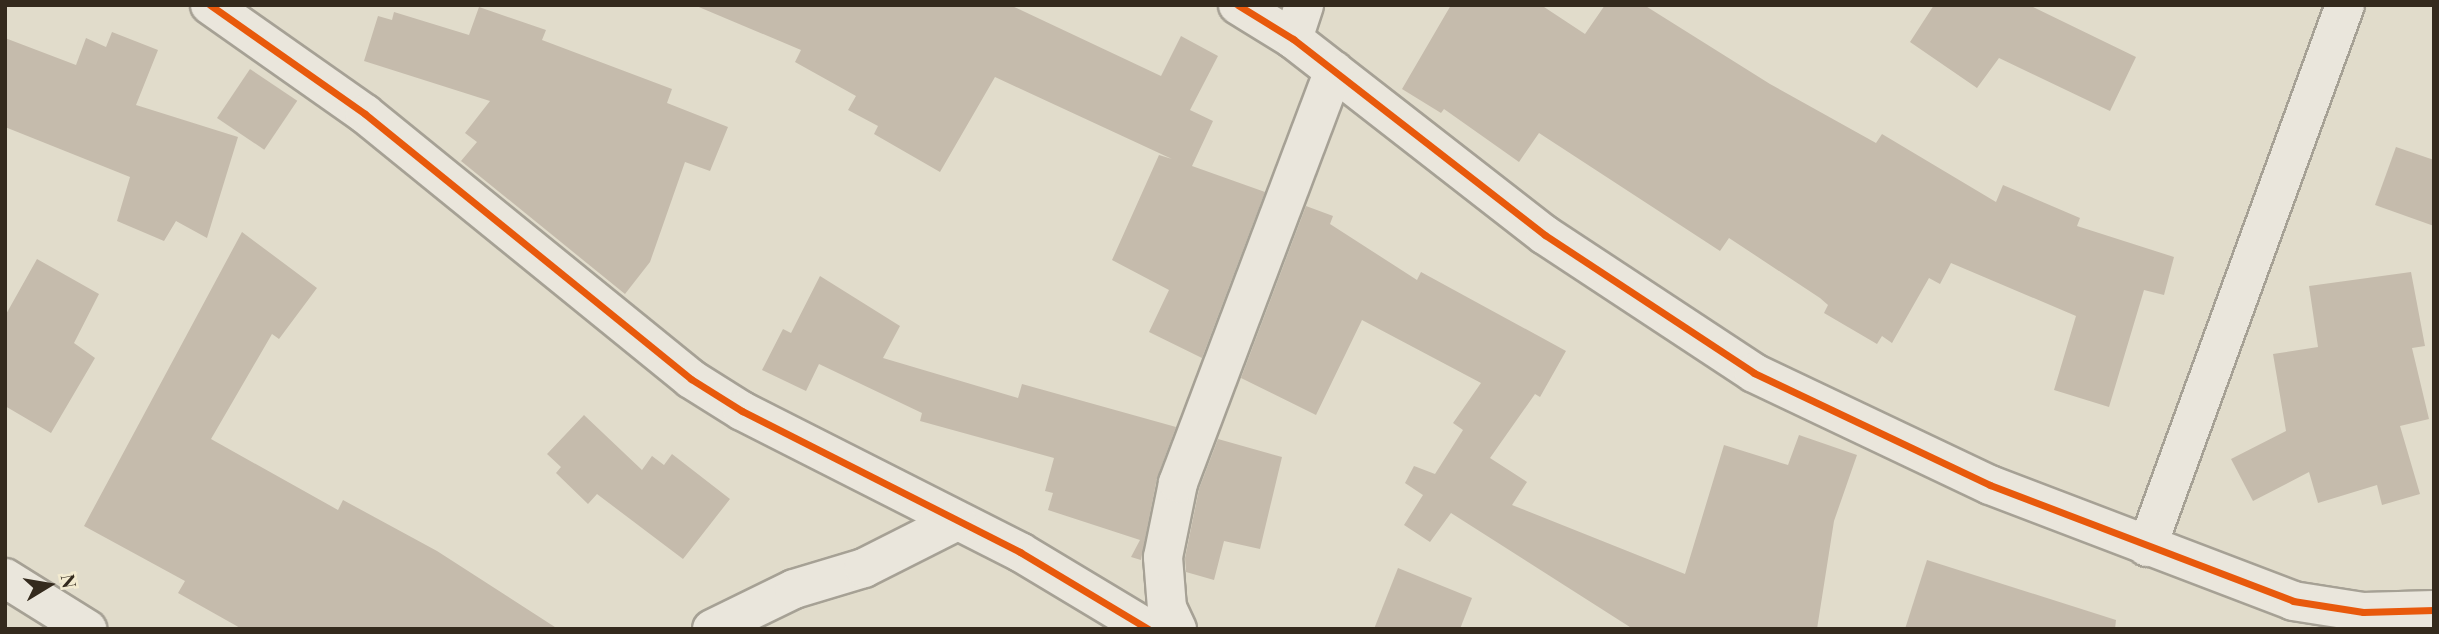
<!DOCTYPE html>
<style>
body{margin:0}
#map{position:relative;width:2439px;height:634px;overflow:hidden;background:#e1dccb;font-family:"Playfair Display",serif}
div>[style]{position:absolute}
.building>*{inset:0;background:#c5bbac;transform-origin:0 0}
.roads{filter:drop-shadow(2px 0 #a6a195) drop-shadow(-2px 0 #a6a195) drop-shadow(0 2px #a6a195) drop-shadow(0 -2px #a6a195)}
.minor>*{height:38px;margin:-19px;padding:0 19px;transform-origin:19px;border-radius:19px;background:#eae6dc}
.cycleway>*{height:7px;margin:-3.5px;padding:0 3.5px;transform-origin:3.5px;border-radius:3.5px;background:#e8590c}
span{translate:-50% -50%;white-space:nowrap;text-align:center;line-height:1.15;-webkit-text-stroke:6px #f3ebd0;paint-order:stroke}
.frame{position:absolute;inset:0;border:7px solid #342a1d;pointer-events:none}
.north{position:absolute;left:14px;top:550px;width:70px;height:70px;-webkit-text-stroke:5px #f3ebd0;paint-order:stroke;rotate:79deg;font-size:19px;font-weight:700;line-height:28px;text-align:center;color:#342a1d}
.north::after{content:'';display:block;margin:auto;width:24px;height:32px;background:#342a1d;clip-path:polygon(50% 0,100% 100%,50% 72%,0 100%)}
</style>
<div id="map">
<div class="building">
<div style="clip-path:polygon(694px 5px,1010px 5px,1161px 76px,1181px 36px,1218px 56px,1190px 110px,1213px 121px,1192px 166px,1265px 192px,1202px 358px,1149px 332px,1169px 290px,1112px 260px,1159px 155px,1172px 159px,995px 77px,940px 172px,874px 134px,878px 126px,848px 110px,856px 96px,795px 62px,801px 50px)"></div>
<div style="clip-path:polygon(1451px 5px,1541px 5px,1585px 34px,1605px 5px,1644px 5px,1770px 84px,1876px 143px,1882px 134px,1996px 202px,2003px 185px,2080px 218px,2077px 226px,2174px 257px,2164px 295px,2144px 290px,2109px 407px,2054px 390px,2076px 316px,1951px 263px,1940px 284px,1929px 278px,1892px 343px,1882px 336px,1877px 344px,1824px 313px,1828px 305px,1820px 298px,1729px 238px,1720px 251px,1539px 133px,1519px 162px,1444px 109px,1441px 113px,1402px 89px)"></div>
<div style="clip-path:polygon(1934px 5px,2029px 5px,2136px 57px,2110px 111px,1999px 58px,1977px 88px,1910px 42px)"></div>
<div style="clip-path:polygon(479px 7px,546px 30px,542px 40px,672px 89px,667px 103px,728px 127px,710px 171px,685px 162px,650px 262px,625px 294px,461px 161px,477px 142px,465px 133px,490px 101px,364px 61px,378px 16px,392px 20px,394px 12px,469px 35px)"></div>
<div style="clip-path:polygon(112px 32px,158px 50px,136px 105px,238px 137px,207px 238px,176px 221px,164px 241px,117px 221px,130px 177px,5px 127px,5px 38px,76px 65px,86px 38px,106px 47px)"></div>
<div style="left:250px;top:69px;width:57px;height:59px;rotate:34deg"></div>
<div style="clip-path:polygon(2396px 147px,2434px 160px,2434px 226px,2375px 205px)"></div>
<div style="clip-path:polygon(1306px 206px,1333px 216px,1330px 224px,1417px 280px,1421px 272px,1566px 351px,1540px 397px,1535px 394px,1490px 458px,1527px 482px,1512px 505px,1685px 574px,1724px 445px,1788px 465px,1799px 435px,1857px 455px,1834px 521px,1817px 629px,1633px 629px,1451px 513px,1430px 542px,1404px 525px,1423px 495px,1405px 483px,1414px 466px,1435px 474px,1463px 430px,1453px 423px,1481px 383px,1362px 320px,1316px 415px,1241px 378px)"></div>
<div style="clip-path:polygon(242px 232px,317px 288px,279px 339px,272px 334px,211px 439px,338px 510px,343px 500px,437px 551px,558px 629px,242px 629px,178px 593px,185px 581px,84px 526px)"></div>
<div style="clip-path:polygon(37px 259px,99px 294px,74px 343px,95px 358px,51px 433px,5px 406px,5px 316px)"></div>
<div style="clip-path:polygon(2411px 272px,2425px 346px,2412px 348px,2429px 419px,2400px 426px,2420px 494px,2382px 505px,2377px 485px,2318px 503px,2309px 472px,2253px 501px,2231px 459px,2286px 431px,2273px 354px,2318px 347px,2309px 286px)"></div>
<div style="clip-path:polygon(820px 276px,900px 326px,883px 358px,1018px 398px,1022px 384px,1176px 427px,1157px 478px,1141px 560px,1131px 557px,1140px 540px,1048px 510px,1053px 493px,1045px 491px,1054px 458px,920px 421px,922px 413px,819px 364px,806px 391px,762px 370px,783px 329px,791px 333px)"></div>
<div style="clip-path:polygon(584px 415px,642px 470px,652px 456px,664px 465px,672px 454px,730px 499px,683px 559px,597px 494px,588px 504px,556px 473px,561px 467px,547px 454px)"></div>
<div style="clip-path:polygon(1218px 439px,1282px 457px,1260px 549px,1224px 541px,1214px 580px,1186px 572px,1185px 558px,1199px 489px)"></div>
<div style="clip-path:polygon(1927px 560px,2116px 620px,2115px 629px,1905px 629px)"></div>
<div style="clip-path:polygon(1398px 568px,1472px 598px,1460px 629px,1374px 629px)"></div>
</div>
<div class="roads">
<div class="minor">
<div style="left:210px;top:5px;width:189px;rotate:35.1deg"></div>
<div style="left:365px;top:114px;width:420px;rotate:39.1deg"></div>
<div style="left:691px;top:379px;width:60px;rotate:32.1deg"></div>
<div style="left:742px;top:411px;width:312px;rotate:26.9deg"></div>
<div style="left:1020px;top:552px;width:149px;rotate:31deg"></div>
<div style="left:1238px;top:5px;width:65px;rotate:31.7deg"></div>
<div style="left:1293px;top:39px;width:319px;rotate:37.9deg"></div>
<div style="left:1545px;top:235px;width:250px;rotate:33.4deg"></div>
<div style="left:1754px;top:373px;width:261px;rotate:25.4deg"></div>
<div style="left:1990px;top:485px;width:324px;rotate:20.9deg"></div>
<div style="left:2293px;top:601px;width:71px;rotate:8.9deg"></div>
<div style="left:2363px;top:612px;width:71px;rotate:-1.6deg"></div>
<div style="left:1293px;top:39px;width:36px;rotate:-72deg"></div>
<div style="left:2147px;top:547px;width:577px;rotate:-69.93deg"></div>
<div style="left:5px;top:578px;width:97px;rotate:31.9deg"></div>
<div style="left:712px;top:629px;width:91px;rotate:-26deg"></div>
<div style="left:794px;top:589px;width:73px;rotate:-16.7deg"></div>
<div style="left:864px;top:568px;width:104px;rotate:-26.8deg"></div>
<div style="left:1177px;top:629px;width:23px;rotate:-115deg"></div>
<div style="left:1167px;top:608px;width:51px;rotate:-94.5deg"></div>
<div style="left:1163px;top:557px;width:76px;rotate:-78.5deg"></div>
<div style="left:1178px;top:483px;width:441px;rotate:-69.3deg"></div>
</div>
</div>
<div class="cycleway">
<div style="left:210px;top:5px;width:189px;rotate:35.1deg"></div>
<div style="left:365px;top:114px;width:420px;rotate:39.1deg"></div>
<div style="left:691px;top:379px;width:60px;rotate:32.1deg"></div>
<div style="left:742px;top:411px;width:312px;rotate:26.9deg"></div>
<div style="left:1020px;top:552px;width:149px;rotate:31deg"></div>
<div style="left:1238px;top:5px;width:65px;rotate:31.7deg"></div>
<div style="left:1293px;top:39px;width:319px;rotate:37.9deg"></div>
<div style="left:1545px;top:235px;width:250px;rotate:33.4deg"></div>
<div style="left:1754px;top:373px;width:261px;rotate:25.4deg"></div>
<div style="left:1990px;top:485px;width:324px;rotate:20.9deg"></div>
<div style="left:2293px;top:601px;width:71px;rotate:8.9deg"></div>
<div style="left:2363px;top:612px;width:71px;rotate:-1.6deg"></div>
</div>
<div class="frame"></div>
<div class="north">N</div>
</div>
